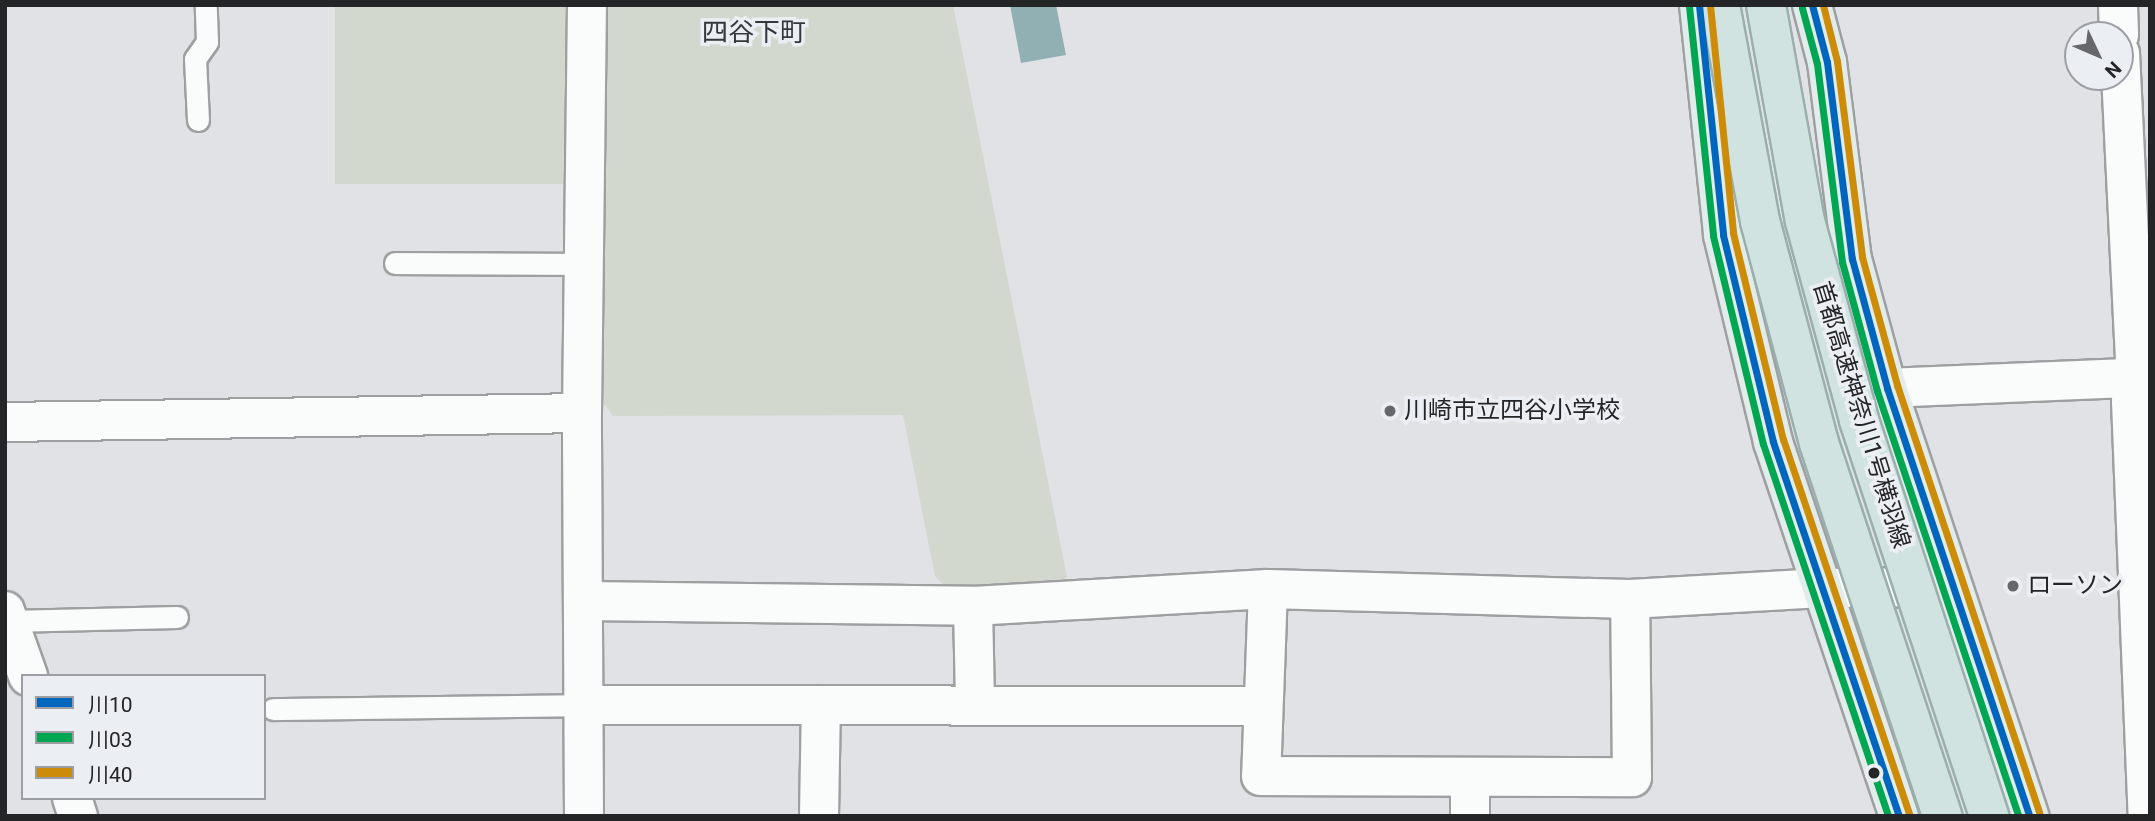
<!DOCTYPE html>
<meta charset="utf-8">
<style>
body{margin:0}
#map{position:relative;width:2155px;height:821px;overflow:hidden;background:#e0e2e5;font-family:Roboto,"Noto Sans JP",sans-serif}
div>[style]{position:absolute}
.green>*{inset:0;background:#d2d8cd;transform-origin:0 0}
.water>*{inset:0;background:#91b0b3}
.roads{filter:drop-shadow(2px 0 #9d9fa1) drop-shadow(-2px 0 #9d9fa1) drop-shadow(0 2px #9d9fa1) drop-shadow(0 -2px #9d9fa1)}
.lane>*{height:21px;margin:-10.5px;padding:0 10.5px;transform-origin:10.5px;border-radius:10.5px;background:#fafbfb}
.street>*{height:38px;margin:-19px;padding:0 19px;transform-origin:19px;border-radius:19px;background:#fafbfb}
.primary>*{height:38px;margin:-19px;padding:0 19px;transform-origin:19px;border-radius:19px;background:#e1eceb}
.bridges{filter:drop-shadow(2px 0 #9aafac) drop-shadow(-2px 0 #9aafac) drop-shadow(0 2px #9aafac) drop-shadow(0 -2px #9aafac)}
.highway-bridge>*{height:38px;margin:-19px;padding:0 19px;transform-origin:19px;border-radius:19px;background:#d0e3e0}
.bus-1>*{height:7px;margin:-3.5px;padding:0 3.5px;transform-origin:3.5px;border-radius:3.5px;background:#0065bd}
.bus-2>*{height:7px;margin:-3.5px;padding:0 3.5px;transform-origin:3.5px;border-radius:3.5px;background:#00a651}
.bus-3>*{height:7px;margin:-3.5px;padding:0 3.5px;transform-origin:3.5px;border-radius:3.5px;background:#cd8c08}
.dots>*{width:19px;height:19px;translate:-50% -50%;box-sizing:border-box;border:4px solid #ebeff4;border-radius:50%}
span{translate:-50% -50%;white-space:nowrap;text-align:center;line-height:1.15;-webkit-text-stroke:7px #ebeff4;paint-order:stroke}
.poi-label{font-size:24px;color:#242527}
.left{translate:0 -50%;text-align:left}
.street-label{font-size:24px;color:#242527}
.neighbourhood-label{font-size:26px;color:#34373b}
.frame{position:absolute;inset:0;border:7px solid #242527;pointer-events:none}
.legend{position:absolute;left:21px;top:674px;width:245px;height:126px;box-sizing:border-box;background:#ebeff4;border:2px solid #9b9ea2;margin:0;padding:9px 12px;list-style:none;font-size:21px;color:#242527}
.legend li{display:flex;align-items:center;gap:14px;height:35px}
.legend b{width:35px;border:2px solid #9b9ea2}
.north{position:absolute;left:2064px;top:21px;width:70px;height:70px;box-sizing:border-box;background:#ebeff4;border:2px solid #9b9ea2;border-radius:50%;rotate:134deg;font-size:19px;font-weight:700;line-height:28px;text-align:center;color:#242527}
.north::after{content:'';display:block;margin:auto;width:24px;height:32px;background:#66676a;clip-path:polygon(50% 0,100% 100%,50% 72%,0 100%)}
</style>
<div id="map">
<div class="green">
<div style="left:335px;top:5px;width:236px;height:179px"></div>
<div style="clip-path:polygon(605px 5px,953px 5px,1067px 577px,1055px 589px,947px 588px,935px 576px,903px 415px,613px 416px,604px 404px)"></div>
</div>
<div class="water">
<div style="clip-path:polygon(1010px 5px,1056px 5px,1066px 55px,1021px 63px)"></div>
</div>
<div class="roads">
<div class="lane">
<div style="left:198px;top:120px;width:61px;rotate:-92.8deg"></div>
<div style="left:195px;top:59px;width:21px;rotate:-55deg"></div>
<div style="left:207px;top:42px;width:37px;rotate:-92deg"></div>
<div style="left:395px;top:263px;width:189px;rotate:0.3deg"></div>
<div style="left:9px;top:621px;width:168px;rotate:-1.4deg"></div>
<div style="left:273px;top:709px;width:311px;rotate:-0.7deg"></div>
</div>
<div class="street">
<div style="left:2118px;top:5px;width:30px;rotate:88deg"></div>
<div style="left:2120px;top:53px;width:325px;rotate:87.2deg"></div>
<div style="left:2136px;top:378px;width:24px;rotate:102deg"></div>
<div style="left:2131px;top:401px;width:415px;rotate:87.7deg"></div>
<div style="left:1887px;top:388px;width:263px;rotate:-2.4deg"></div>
<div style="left:5px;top:422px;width:577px;rotate:-0.89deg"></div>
<div style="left:1268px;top:589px;width:187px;rotate:92.1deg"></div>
<div style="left:1261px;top:776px;width:371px;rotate:0.2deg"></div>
<div style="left:1632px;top:777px;width:178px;rotate:-90.6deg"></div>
<div style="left:585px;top:601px;width:388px;rotate:0.7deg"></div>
<div style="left:973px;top:606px;width:295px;rotate:-3.3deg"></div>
<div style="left:1268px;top:589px;width:362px;rotate:1.6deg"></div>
<div style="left:1630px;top:599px;width:192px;rotate:-3.3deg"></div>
<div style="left:1822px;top:588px;width:125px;rotate:-0.5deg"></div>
<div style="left:973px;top:606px;width:99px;rotate:88.8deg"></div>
<div style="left:5px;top:611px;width:69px;rotate:70.5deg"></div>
<div style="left:584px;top:705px;width:679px;rotate:0.08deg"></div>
<div style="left:1470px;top:777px;width:39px;rotate:90deg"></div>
<div style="left:72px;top:798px;width:19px;rotate:72deg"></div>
<div style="left:584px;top:816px;width:403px;rotate:-90.3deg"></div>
<div style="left:582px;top:413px;width:408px;rotate:-89.3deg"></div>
<div style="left:819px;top:816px;width:111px;rotate:-89deg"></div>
</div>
<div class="primary">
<div style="left:1699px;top:5px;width:231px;rotate:84deg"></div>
<div style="left:1723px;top:235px;width:213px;rotate:76.4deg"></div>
<div style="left:1773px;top:442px;width:395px;rotate:71.4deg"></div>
<div style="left:1812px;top:5px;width:59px;rotate:75.3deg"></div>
<div style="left:1827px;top:62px;width:199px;rotate:82.8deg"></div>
<div style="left:1852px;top:259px;width:134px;rotate:74.8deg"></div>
<div style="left:1887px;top:388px;width:451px;rotate:71.6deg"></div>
</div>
</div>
<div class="bridges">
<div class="highway-bridge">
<div style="left:1720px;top:5px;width:220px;rotate:79.5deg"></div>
<div style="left:1760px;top:221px;width:230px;rotate:75.1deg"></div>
<div style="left:1819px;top:443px;width:393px;rotate:71.7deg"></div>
<div style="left:1766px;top:5px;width:219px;rotate:79.8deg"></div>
<div style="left:1805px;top:221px;width:206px;rotate:74.8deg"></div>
<div style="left:1859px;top:420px;width:417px;rotate:71.8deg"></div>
</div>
</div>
<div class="bus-1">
<div style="left:1699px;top:5px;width:231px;rotate:84deg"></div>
<div style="left:1723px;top:235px;width:213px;rotate:76.4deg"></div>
<div style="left:1773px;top:442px;width:395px;rotate:71.4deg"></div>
<div style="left:1812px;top:5px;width:59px;rotate:75.3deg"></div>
<div style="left:1827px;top:62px;width:199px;rotate:82.8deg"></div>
<div style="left:1852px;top:259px;width:134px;rotate:74.8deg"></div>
<div style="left:1887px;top:388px;width:451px;rotate:71.6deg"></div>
</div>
<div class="bus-2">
<div style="left:1689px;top:6px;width:231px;rotate:84deg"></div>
<div style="left:1713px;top:236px;width:214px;rotate:76.5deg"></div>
<div style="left:1763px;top:444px;width:392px;rotate:71.4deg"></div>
<div style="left:1802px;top:8px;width:58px;rotate:75deg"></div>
<div style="left:1817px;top:64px;width:200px;rotate:82.8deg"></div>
<div style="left:1842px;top:262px;width:134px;rotate:74.8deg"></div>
<div style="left:1877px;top:391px;width:448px;rotate:71.6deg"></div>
</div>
<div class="bus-3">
<div style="left:1710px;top:5px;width:229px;rotate:84.2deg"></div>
<div style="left:1733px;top:233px;width:212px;rotate:76.4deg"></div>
<div style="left:1783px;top:439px;width:395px;rotate:71.4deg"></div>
<div style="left:1823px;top:5px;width:58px;rotate:76deg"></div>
<div style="left:1837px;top:61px;width:198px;rotate:82.7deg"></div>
<div style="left:1862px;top:257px;width:133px;rotate:74.7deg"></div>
<div style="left:1897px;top:385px;width:451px;rotate:71.6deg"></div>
</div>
<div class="dots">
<div style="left:1390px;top:411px;background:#66676a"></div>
<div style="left:2013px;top:586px;background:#66676a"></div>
<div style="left:1874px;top:773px;background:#242527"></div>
</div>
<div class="poi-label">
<span class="left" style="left:1404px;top:411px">川崎市立四谷小学校</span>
<span class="left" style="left:2027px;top:586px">ローソン</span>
</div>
<div class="street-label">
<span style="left:1861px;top:415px;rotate:73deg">首都高速神奈川1号横羽線</span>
</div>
<div class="neighbourhood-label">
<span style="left:754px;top:33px">四谷下町</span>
</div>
<div class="frame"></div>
<ul class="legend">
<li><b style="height:9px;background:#0065bd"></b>川10</li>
<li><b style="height:9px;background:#00a651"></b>川03</li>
<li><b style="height:9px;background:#cd8c08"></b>川40</li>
</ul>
<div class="north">N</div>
</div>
